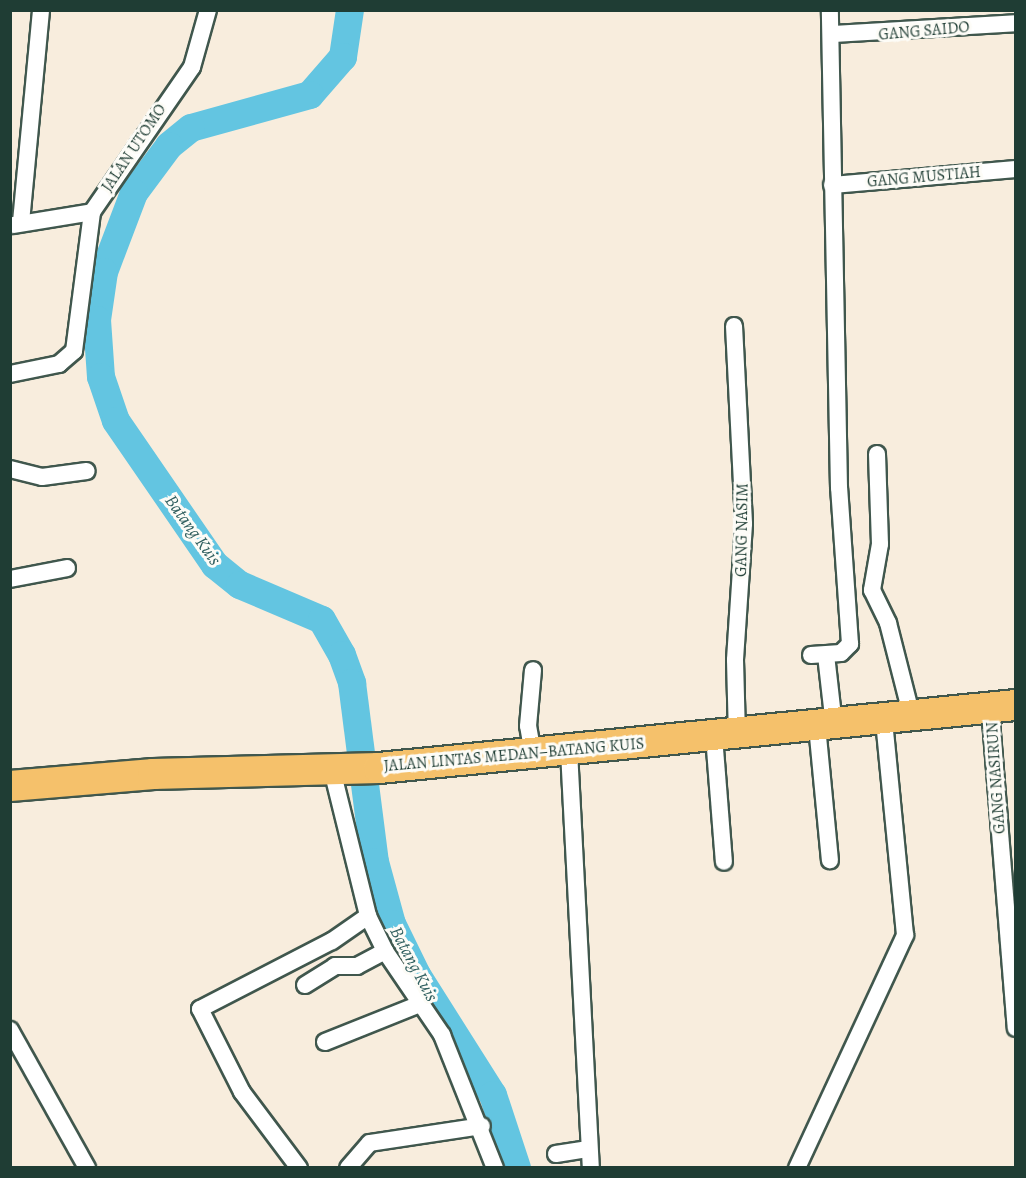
<!DOCTYPE html>
<meta charset="utf-8">
<style>
body{margin:0}
#map{position:relative;width:1026px;height:1178px;overflow:hidden;background:#f8eddd;font-family:Alegreya,serif}
div>[style]{position:absolute}
.river>*{height:28px;margin:-14px;padding:0 14px;transform-origin:14px;border-radius:14px;background:#63c5e1}
.roads{filter:drop-shadow(2px 0 #40574d) drop-shadow(-2px 0 #40574d) drop-shadow(0 2px #40574d) drop-shadow(0 -2px #40574d)}
.street>*{height:16px;margin:-8px;padding:0 8px;transform-origin:8px;border-radius:8px;background:#fff}
.highway>*{height:30px;margin:-15px;padding:0 15px;transform-origin:15px;border-radius:15px;background:#f5c16b}
span{translate:-50% -50%;white-space:nowrap;text-align:center;line-height:1.15;-webkit-text-stroke:6px #fdfcf7;paint-order:stroke}
.street-label{font-size:16px;color:#1f3d34}
.water-label{font-size:18px;color:#305f5f;font-style:italic}
.frame{position:absolute;inset:0;border:12px solid #1f3d34;pointer-events:none}
</style>
<div id="map">
<div class="river">
<div style="left:350px;top:10px;width:48px;rotate:98.5deg"></div>
<div style="left:343px;top:57px;width:50px;rotate:131deg"></div>
<div style="left:310px;top:95px;width:123px;rotate:164.5deg"></div>
<div style="left:191px;top:128px;width:28px;rotate:141deg"></div>
<div style="left:169px;top:146px;width:59px;rotate:126.7deg"></div>
<div style="left:134px;top:193px;width:85px;rotate:110.8deg"></div>
<div style="left:104px;top:272px;width:49px;rotate:98.3deg"></div>
<div style="left:97px;top:320px;width:57px;rotate:86deg"></div>
<div style="left:101px;top:377px;width:46px;rotate:71.2deg"></div>
<div style="left:116px;top:421px;width:175px;rotate:55.5deg"></div>
<div style="left:215px;top:565px;width:32px;rotate:39deg"></div>
<div style="left:240px;top:585px;width:89px;rotate:23.1deg"></div>
<div style="left:322px;top:620px;width:40px;rotate:60.3deg"></div>
<div style="left:342px;top:655px;width:30px;rotate:70deg"></div>
<div style="left:352px;top:683px;width:180px;rotate:82.7deg"></div>
<div style="left:375px;top:862px;width:64px;rotate:74.7deg"></div>
<div style="left:392px;top:924px;width:57px;rotate:63.9deg"></div>
<div style="left:417px;top:975px;width:142px;rotate:57.7deg"></div>
<div style="left:493px;top:1095px;width:77px;rotate:71.8deg"></div>
</div>
<div class="roads">
<div class="street">
<div style="left:833px;top:34px;width:183px;rotate:-3.4deg"></div>
<div style="left:832px;top:185px;width:185px;rotate:-5deg"></div>
<div style="left:21px;top:222px;width:213px;rotate:-84.6deg"></div>
<div style="left:13px;top:225px;width:80px;rotate:-9.3deg"></div>
<div style="left:734px;top:326px;width:198px;rotate:87.1deg"></div>
<div style="left:744px;top:524px;width:136px;rotate:93.8deg"></div>
<div style="left:735px;top:660px;width:74px;rotate:88.5deg"></div>
<div style="left:10px;top:374px;width:50px;rotate:-11.5deg"></div>
<div style="left:59px;top:364px;width:20px;rotate:-41deg"></div>
<div style="left:74px;top:351px;width:140px;rotate:-82.6deg"></div>
<div style="left:92px;top:212px;width:176px;rotate:-55.4deg"></div>
<div style="left:192px;top:67px;width:59px;rotate:-74.3deg"></div>
<div style="left:877px;top:454px;width:90px;rotate:88.1deg"></div>
<div style="left:880px;top:544px;width:47px;rotate:99.9deg"></div>
<div style="left:872px;top:590px;width:37px;rotate:64deg"></div>
<div style="left:888px;top:623px;width:97px;rotate:75.7deg"></div>
<div style="left:10px;top:469px;width:33px;rotate:14deg"></div>
<div style="left:42px;top:477px;width:45px;rotate:-7.6deg"></div>
<div style="left:10px;top:579px;width:58px;rotate:-10.9deg"></div>
<div style="left:811px;top:655px;width:30px;rotate:-4deg"></div>
<div style="left:841px;top:653px;width:13px;rotate:-45deg"></div>
<div style="left:850px;top:644px;width:156px;rotate:-94deg"></div>
<div style="left:839px;top:488px;width:478px;rotate:-91.1deg"></div>
<div style="left:826px;top:655px;width:70px;rotate:83.5deg"></div>
<div style="left:990px;top:708px;width:321px;rotate:85.4deg"></div>
<div style="left:817px;top:726px;width:135px;rotate:84.5deg"></div>
<div style="left:714px;top:736px;width:126px;rotate:85.5deg"></div>
<div style="left:569px;top:751px;width:418px;rotate:87deg"></div>
<div style="left:533px;top:754px;width:28px;rotate:-100deg"></div>
<div style="left:528px;top:726px;width:56px;rotate:-84.9deg"></div>
<div style="left:332px;top:770px;width:150px;rotate:76.1deg"></div>
<div style="left:368px;top:916px;width:39px;rotate:64deg"></div>
<div style="left:385px;top:951px;width:102px;rotate:55.8deg"></div>
<div style="left:442px;top:1035px;width:143px;rotate:68.3deg"></div>
<div style="left:305px;top:985px;width:36px;rotate:-32deg"></div>
<div style="left:335px;top:966px;width:22px"></div>
<div style="left:357px;top:966px;width:32px;rotate:-28deg"></div>
<div style="left:10px;top:1030px;width:158px;rotate:60.8deg"></div>
<div style="left:325px;top:1042px;width:102px;rotate:-21.8deg"></div>
<div style="left:556px;top:1154px;width:33px;rotate:-9deg"></div>
<div style="left:299px;top:1168px;width:95px;rotate:-126.9deg"></div>
<div style="left:242px;top:1092px;width:93px;rotate:-116.8deg"></div>
<div style="left:200px;top:1009px;width:148px;rotate:-27.3deg"></div>
<div style="left:332px;top:941px;width:44px;rotate:-34.8deg"></div>
<div style="left:348px;top:1168px;width:33px;rotate:-49deg"></div>
<div style="left:370px;top:1143px;width:113px;rotate:-8.6deg"></div>
<div style="left:797px;top:1168px;width:257px;rotate:-65.1deg"></div>
<div style="left:905px;top:935px;width:216px;rotate:-95.6deg"></div>
</div>
<div class="highway">
<div style="left:10px;top:786px;width:144px;rotate:-4.8deg"></div>
<div style="left:153px;top:774px;width:226px;rotate:-1.5deg"></div>
<div style="left:379px;top:768px;width:640px;rotate:-5.65deg"></div>
</div>
</div>
<div class="street-label">
<span style="left:924px;top:31px;rotate:-5deg">GANG SAIDO</span>
<span style="left:134px;top:148px;rotate:-56deg">JALAN UTOMO</span>
<span style="left:924px;top:177px;rotate:-5deg">GANG MUSTIAH</span>
<span style="left:742px;top:530px;rotate:-89deg">GANG NASIM</span>
<span style="left:514px;top:755px;rotate:-5deg">JALAN LINTAS MEDAN–BATANG KUIS</span>
<span style="left:996px;top:778px;rotate:-94deg">GANG NASIRUN</span>
</div>
<div class="water-label">
<span style="left:193px;top:530px;rotate:54deg">Batang Kuis</span>
<span style="left:414px;top:964px;rotate:62deg">Batang Kuis</span>
</div>
<div class="frame"></div>
</div>
